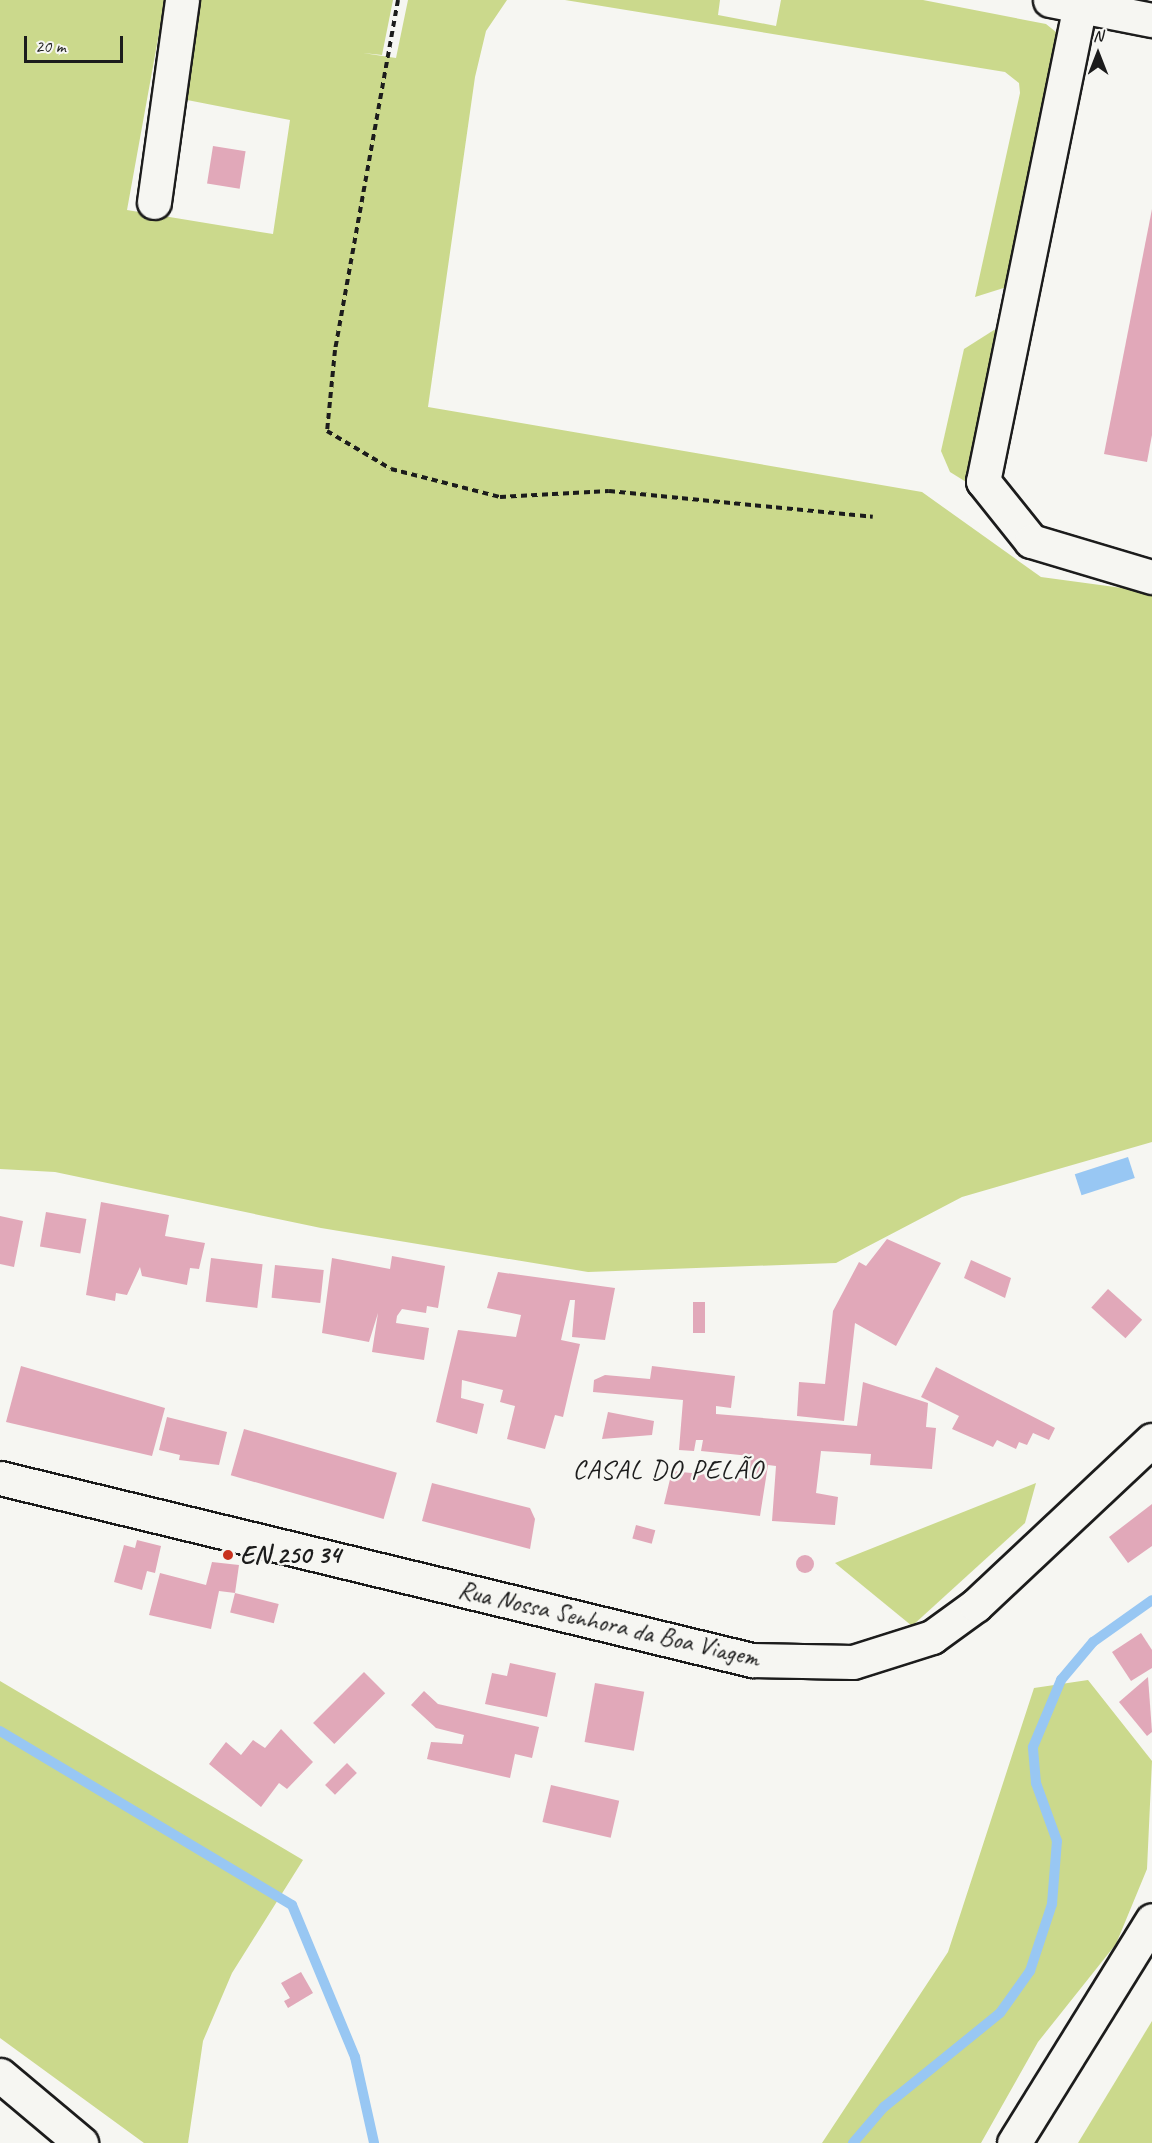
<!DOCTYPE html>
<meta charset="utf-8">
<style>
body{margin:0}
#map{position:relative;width:1152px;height:2143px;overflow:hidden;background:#f6f6f2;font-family:Caveat,sans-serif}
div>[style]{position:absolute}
.green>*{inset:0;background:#cbd98c}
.water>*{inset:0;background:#98c7f3;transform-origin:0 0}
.stream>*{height:10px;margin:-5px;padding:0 5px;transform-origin:5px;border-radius:5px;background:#98c7f3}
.building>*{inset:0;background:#e1a8b9;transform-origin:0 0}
.round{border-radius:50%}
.path>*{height:4px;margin-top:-2px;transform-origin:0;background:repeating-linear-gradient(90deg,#1c1c1c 0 6px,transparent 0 10.5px)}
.roads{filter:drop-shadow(2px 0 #1c1c1c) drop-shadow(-2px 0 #1c1c1c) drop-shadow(0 2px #1c1c1c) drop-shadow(0 -2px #1c1c1c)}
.minor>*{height:33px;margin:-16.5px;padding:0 16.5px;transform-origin:16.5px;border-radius:16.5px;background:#f6f6f2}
.major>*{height:33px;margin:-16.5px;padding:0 16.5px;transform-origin:16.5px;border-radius:16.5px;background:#f6f6f2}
.dots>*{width:16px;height:16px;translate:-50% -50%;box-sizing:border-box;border:3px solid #f6f6f2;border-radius:50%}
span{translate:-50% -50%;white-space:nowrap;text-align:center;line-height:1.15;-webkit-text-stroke:5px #f6f6f2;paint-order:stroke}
.poi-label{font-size:26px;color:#1c1c1c;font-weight:700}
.left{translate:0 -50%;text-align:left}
.street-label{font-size:26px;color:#1c1c1c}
.neighbourhood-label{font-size:27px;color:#1c1c1c;letter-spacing:1.5px}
.north{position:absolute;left:1068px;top:24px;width:60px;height:60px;-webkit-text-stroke:4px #f6f6f2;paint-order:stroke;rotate:0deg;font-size:16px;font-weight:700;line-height:24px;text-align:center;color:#1c1c1c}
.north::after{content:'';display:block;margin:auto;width:21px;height:27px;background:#1c1c1c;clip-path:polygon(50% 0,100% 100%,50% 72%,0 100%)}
.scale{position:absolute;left:24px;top:36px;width:99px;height:27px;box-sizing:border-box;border:3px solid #1c1c1c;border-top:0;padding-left:8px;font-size:18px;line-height:21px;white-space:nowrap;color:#1c1c1c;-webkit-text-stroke:4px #f6f6f2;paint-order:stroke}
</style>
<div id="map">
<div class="green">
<div style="clip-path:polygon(0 0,165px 0,127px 210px,273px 234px,290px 120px,182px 99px,196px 0,393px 0,382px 55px,363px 53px,396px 58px,408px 0,507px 0,486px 31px,475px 77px,428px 407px,922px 492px,1041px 577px,1152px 592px,1152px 1142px,962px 1197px,836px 1263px,588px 1272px,321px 1228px,55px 1172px,0 1169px)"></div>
<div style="clip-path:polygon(565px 0,720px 0,718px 15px,776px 26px,781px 0,923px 0,1046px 24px,1061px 36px,1010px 286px,975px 297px,1020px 93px,1019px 83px,1005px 72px)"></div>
<div style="clip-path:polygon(994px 330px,1000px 333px,971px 485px,950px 472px,941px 451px,964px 349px)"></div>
<div style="clip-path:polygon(1036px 1483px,1025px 1523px,912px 1626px,835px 1563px)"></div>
<div style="clip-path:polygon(1088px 1680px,1152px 1761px,1147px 1869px,1116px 1944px,1038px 2042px,981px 2143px,822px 2143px,948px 1952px,1034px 1688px)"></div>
<div style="clip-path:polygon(0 1681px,303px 1860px,232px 1973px,203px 2041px,188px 2143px,144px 2143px,0 2038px)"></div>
<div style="clip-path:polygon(1152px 2021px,1152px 2143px,1078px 2143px)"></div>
</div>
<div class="water">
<div style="left:1128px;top:1157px;width:22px;height:56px;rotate:72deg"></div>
</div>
<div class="stream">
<div style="left:0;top:1731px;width:340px;rotate:30.8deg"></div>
<div style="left:292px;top:1905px;width:165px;rotate:67.5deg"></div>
<div style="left:355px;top:2057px;width:88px;rotate:77.5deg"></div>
<div style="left:853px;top:2143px;width:48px;rotate:-49.3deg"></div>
<div style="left:884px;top:2107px;width:149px;rotate:-39deg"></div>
<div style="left:1000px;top:2013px;width:52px;rotate:-54.5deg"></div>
<div style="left:1030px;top:1971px;width:71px;rotate:-71.8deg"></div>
<div style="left:1052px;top:1904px;width:63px;rotate:-85.5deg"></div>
<div style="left:1057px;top:1841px;width:62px;rotate:-109.9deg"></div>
<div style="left:1036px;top:1783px;width:36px;rotate:-95deg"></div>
<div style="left:1033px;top:1747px;width:73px;rotate:-67.3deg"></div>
<div style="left:1061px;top:1680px;width:50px;rotate:-49.9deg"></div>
<div style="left:1093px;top:1642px;width:72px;rotate:-35.4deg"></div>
</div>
<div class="building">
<div style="left:213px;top:146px;width:33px;height:38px;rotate:9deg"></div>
<div style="clip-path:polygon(1152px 209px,1152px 435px,1147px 462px,1104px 454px)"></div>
<div style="clip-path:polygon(101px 1202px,169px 1215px,165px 1236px,205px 1243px,199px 1269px,190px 1268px,187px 1285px,142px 1276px,140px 1267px,127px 1295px,116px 1293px,115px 1301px,86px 1295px)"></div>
<div style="left:46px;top:1212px;width:41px;height:35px;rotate:10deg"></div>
<div style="clip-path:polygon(0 1216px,23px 1221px,14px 1267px,0 1264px)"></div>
<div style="clip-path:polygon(887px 1239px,941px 1263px,896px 1346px,855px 1323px,844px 1421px,797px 1416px,799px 1382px,825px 1384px,833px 1311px,859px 1262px,866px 1266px)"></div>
<div style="clip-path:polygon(392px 1256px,445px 1266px,438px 1308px,427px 1306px,426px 1313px,402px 1309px,397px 1316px,396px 1323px,429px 1328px,424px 1360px,372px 1352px,378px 1313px,369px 1342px,322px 1333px,332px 1258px,390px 1269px)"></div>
<div style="left:211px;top:1258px;width:52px;height:44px;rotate:7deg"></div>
<div style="clip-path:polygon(971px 1260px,1011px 1278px,1005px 1298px,964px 1278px)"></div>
<div style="left:275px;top:1265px;width:49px;height:33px;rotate:6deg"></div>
<div style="clip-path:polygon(498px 1272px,615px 1288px,605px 1340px,572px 1337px,575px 1300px,570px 1300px,561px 1340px,580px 1344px,563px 1417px,555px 1415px,545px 1449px,507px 1439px,515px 1406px,500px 1402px,503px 1390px,462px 1380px,461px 1398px,484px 1404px,477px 1434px,436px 1422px,458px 1330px,516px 1337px,521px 1315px,487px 1308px)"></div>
<div style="left:1108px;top:1289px;width:46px;height:25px;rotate:42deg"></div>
<div style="left:693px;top:1302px;width:12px;height:31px"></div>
<div style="clip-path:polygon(21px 1366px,165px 1408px,152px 1456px,6px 1422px)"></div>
<div style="clip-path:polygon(652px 1366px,735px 1376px,731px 1408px,716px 1406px,716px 1414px,857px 1426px,863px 1382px,928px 1403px,926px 1427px,936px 1428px,932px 1469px,870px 1465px,871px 1454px,821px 1451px,816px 1493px,838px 1497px,835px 1525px,772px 1521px,776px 1466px,768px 1465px,760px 1516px,664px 1504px,672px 1471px,749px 1479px,750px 1456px,701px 1451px,703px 1440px,696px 1440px,694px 1451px,679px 1450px,683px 1400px,593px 1392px,594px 1380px,605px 1375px,650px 1379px)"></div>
<div style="clip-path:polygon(936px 1367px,1055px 1428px,1049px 1440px,1033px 1433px,1027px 1445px,1019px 1442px,1016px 1449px,997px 1440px,993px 1447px,952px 1429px,959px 1416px,921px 1397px)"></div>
<div style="clip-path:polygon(608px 1412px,654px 1421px,652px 1435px,602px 1439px)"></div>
<div style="clip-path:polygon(167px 1417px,227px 1432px,219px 1465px,179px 1460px,180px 1455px,159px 1450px)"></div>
<div style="left:244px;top:1429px;width:159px;height:48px;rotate:16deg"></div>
<div style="clip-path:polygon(432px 1483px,530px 1508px,535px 1519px,530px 1549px,422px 1521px)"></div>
<div style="clip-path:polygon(1152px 1504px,1152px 1546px,1128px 1563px,1109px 1537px)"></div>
<div style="left:636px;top:1525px;width:20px;height:14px;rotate:15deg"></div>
<div style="clip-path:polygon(137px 1540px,161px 1546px,155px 1573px,147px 1571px,142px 1590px,114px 1582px,124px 1545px,135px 1548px)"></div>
<div class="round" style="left:796px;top:1555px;width:18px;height:18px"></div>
<div style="clip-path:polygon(212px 1562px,239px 1565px,235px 1593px,219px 1591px,211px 1629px,149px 1615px,160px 1573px,206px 1585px)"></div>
<div style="left:235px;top:1593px;width:45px;height:20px;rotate:14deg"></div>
<div style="clip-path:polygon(1141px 1633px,1152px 1650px,1152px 1668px,1131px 1681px,1112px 1652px)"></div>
<div style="clip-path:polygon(510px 1663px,556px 1673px,547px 1717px,485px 1704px,492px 1673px,507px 1676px)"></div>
<div style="left:364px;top:1672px;width:30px;height:72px;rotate:45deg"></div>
<div style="clip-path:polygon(1148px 1677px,1152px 1732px,1147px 1736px,1119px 1702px)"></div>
<div style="left:595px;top:1683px;width:50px;height:60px;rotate:10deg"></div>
<div style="clip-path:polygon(424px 1691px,438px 1704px,539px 1727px,532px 1758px,515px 1754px,510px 1778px,427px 1759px,431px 1742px,462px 1744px,464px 1735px,436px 1728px,411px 1705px)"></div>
<div style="clip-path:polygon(281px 1729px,313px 1762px,287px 1789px,279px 1783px,261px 1807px,209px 1764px,226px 1742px,241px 1755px,253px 1740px,265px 1748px)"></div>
<div style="left:347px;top:1763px;width:14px;height:31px;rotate:45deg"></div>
<div style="left:551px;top:1785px;width:70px;height:38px;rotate:13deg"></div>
<div style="clip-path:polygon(301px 1972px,313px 1993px,288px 2008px,284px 2001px,290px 1998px,281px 1983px)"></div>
</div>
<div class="path">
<div style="left:398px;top:0;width:356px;rotate:100.2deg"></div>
<div style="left:335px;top:350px;width:81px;rotate:95.6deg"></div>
<div style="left:327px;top:431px;width:74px;rotate:30.7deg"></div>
<div style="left:391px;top:469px;width:113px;rotate:14.4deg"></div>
<div style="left:500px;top:497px;width:109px;rotate:-3.2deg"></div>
<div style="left:609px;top:491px;width:265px;rotate:5.6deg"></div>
</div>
<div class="roads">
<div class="minor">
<div style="left:1050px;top:0;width:104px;rotate:11.1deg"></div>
<div style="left:1081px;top:0;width:491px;rotate:101.5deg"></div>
<div style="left:983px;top:481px;width:77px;rotate:51.3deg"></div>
<div style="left:1031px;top:541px;width:126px;rotate:16.6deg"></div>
<div style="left:154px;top:202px;width:204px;rotate:-82.1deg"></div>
<div style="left:0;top:2075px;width:106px;rotate:40deg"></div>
<div style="left:1014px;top:2143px;width:262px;rotate:-58.2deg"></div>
</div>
<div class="major">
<div style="left:0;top:1478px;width:774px;rotate:13.61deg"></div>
<div style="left:752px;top:1660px;width:101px;rotate:1.1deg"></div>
<div style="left:853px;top:1662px;width:83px;rotate:-17.6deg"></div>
<div style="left:932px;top:1637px;width:54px;rotate:-36deg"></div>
<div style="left:976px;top:1605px;width:241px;rotate:-43.2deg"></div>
</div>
</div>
<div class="dots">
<div style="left:228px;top:1555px;background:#c8321e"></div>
</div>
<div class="poi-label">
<span class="left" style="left:240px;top:1555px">EN 250 34</span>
</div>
<div class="street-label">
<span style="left:609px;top:1624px;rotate:13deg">Rua Nossa Senhora da Boa Viagem</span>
</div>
<div class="neighbourhood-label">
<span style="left:668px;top:1470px">CASAL DO PELÃO</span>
</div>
<div class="north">N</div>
<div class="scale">20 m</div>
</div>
